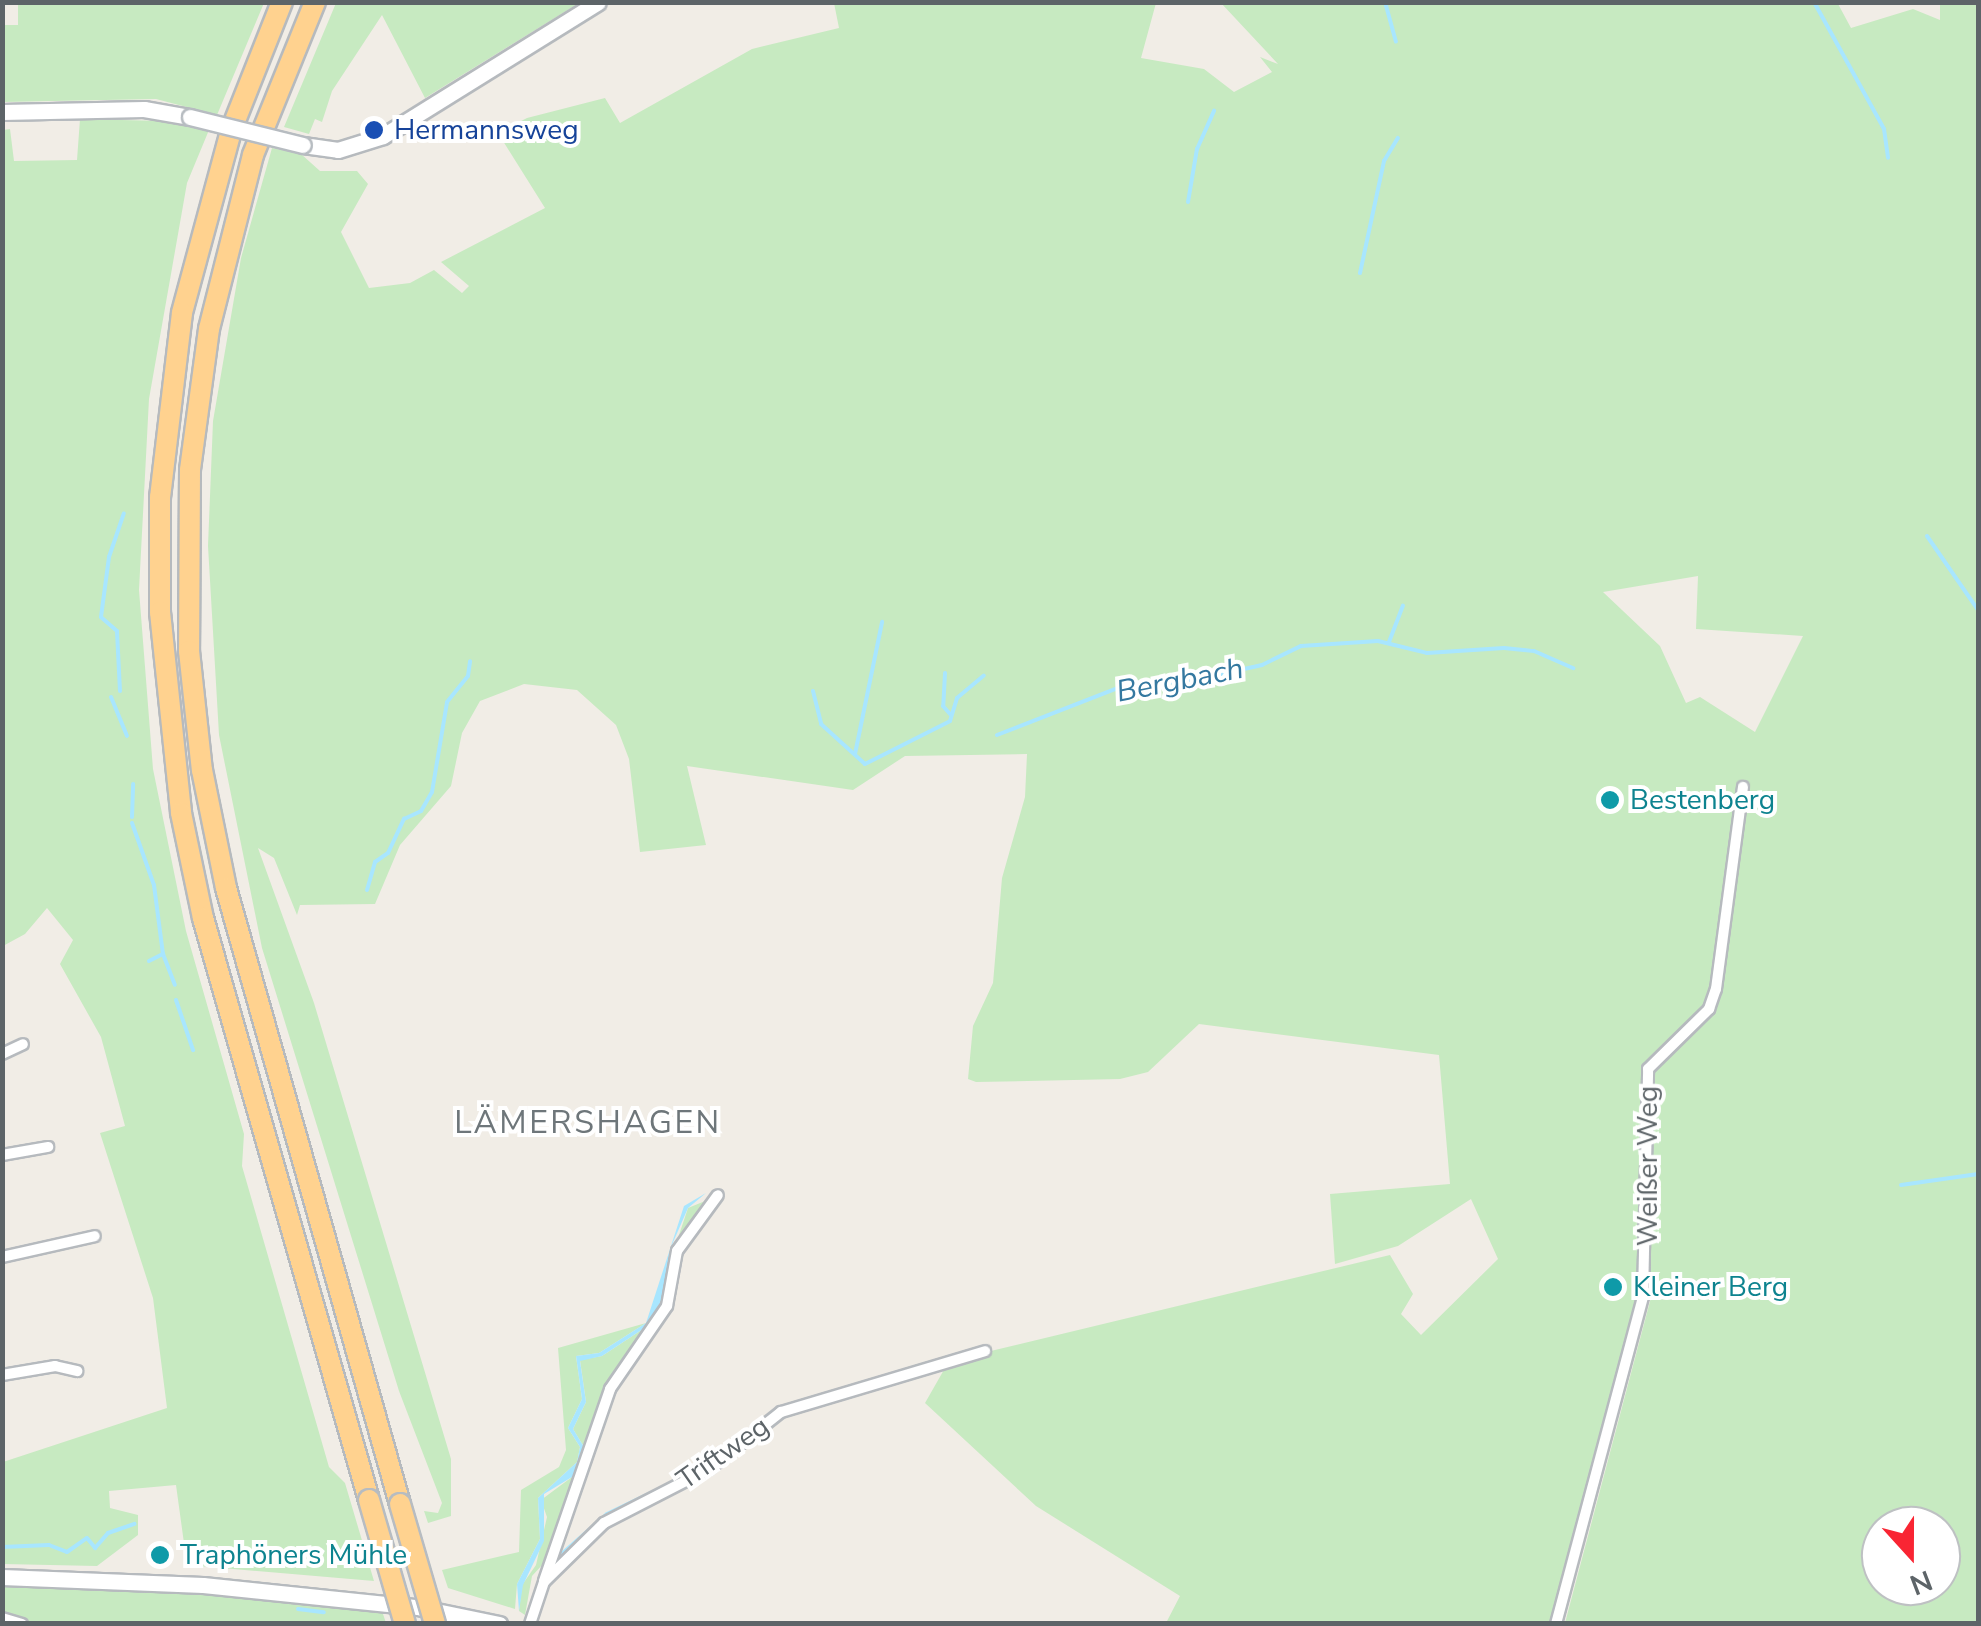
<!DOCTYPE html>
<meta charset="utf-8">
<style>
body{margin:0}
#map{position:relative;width:1981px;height:1626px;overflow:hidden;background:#f1ede6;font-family:"Nunito Sans",sans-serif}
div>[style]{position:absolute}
.green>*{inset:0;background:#c7eac1}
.water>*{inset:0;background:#a8e6ff}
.stream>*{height:4px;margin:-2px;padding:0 2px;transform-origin:2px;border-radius:2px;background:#a8e6ff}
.roads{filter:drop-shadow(2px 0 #b6babe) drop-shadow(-2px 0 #b6babe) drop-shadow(0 2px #b6babe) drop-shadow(0 -2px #b6babe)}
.minor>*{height:10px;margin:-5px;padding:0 5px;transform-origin:5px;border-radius:5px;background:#fff}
.secondary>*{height:15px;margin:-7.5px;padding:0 7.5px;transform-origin:7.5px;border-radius:7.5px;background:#fff}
.motorway>*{height:20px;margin:-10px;padding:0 10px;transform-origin:10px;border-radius:10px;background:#ffd28f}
.bridges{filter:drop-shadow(2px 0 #b7bcc1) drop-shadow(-2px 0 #b7bcc1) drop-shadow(0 2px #b7bcc1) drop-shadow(0 -2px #b7bcc1)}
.secondary-bridge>*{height:15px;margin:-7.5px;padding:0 7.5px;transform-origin:7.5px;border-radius:7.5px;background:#fff}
.motorway-bridge>*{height:20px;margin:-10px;padding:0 10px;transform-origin:10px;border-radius:10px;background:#ffd28f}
.dots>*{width:28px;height:28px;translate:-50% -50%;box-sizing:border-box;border:5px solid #fff;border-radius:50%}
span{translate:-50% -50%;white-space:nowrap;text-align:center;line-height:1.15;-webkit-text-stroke:8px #fff;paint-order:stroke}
.transit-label{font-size:28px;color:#164399}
.left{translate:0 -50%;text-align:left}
.culture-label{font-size:28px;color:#0d838f}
.street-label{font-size:28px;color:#5d6468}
.water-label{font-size:30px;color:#3478a0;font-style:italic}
.quarter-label{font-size:32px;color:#6e767a;letter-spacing:2.5px}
.frame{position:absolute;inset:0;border:5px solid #5d6468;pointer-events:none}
.north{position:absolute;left:1861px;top:1506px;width:100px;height:100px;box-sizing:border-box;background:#fff;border:2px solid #bec1c3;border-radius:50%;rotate:159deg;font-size:28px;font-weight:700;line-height:40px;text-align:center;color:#5d6468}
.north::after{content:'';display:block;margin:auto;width:35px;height:45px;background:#f92533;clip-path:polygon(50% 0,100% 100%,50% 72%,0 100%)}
</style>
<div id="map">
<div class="green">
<div style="clip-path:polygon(evenodd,1837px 2px,1851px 28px,1913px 9px,1940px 20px,1940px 3px,1978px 3px,1978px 1623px,1565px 1623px,1653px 1290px,1641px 1285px,1551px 1623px,1166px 1623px,1180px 1596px,1036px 1506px,925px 1403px,949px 1361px,1390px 1255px,1413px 1294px,1401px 1314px,1421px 1335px,1498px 1259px,1471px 1199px,1398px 1246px,1335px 1264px,1330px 1194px,1450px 1184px,1439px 1055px,1199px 1024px,1148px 1072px,1120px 1079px,976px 1082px,968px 1079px,973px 1026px,993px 983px,1002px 878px,1025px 797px,1027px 754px,905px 756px,853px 790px,687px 766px,706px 845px,640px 852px,629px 759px,616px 725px,577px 690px,524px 684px,480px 701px,462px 733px,451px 786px,400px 845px,375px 904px,300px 905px,297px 915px,274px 858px,258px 848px,314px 1003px,451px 1459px,451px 1516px,428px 1523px,424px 1511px,438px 1513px,442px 1503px,399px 1391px,262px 948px,219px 735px,208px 546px,213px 421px,241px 258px,272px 148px,301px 154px,320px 171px,357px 171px,368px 184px,341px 232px,369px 288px,410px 283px,434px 270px,462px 293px,469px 286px,441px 262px,545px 208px,498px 133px,527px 118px,605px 98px,620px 123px,752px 49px,839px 28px,834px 3px,1156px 3px,1141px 58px,1204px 69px,1234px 92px,1272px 72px,1260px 57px,1278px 64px,1221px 3px,1837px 2px,1698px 576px,1696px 629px,1803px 636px,1755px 732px,1700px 697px,1686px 703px,1660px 646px,1603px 592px,1698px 576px,1837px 2px,1881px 1526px,1941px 1526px,1941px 1586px,1881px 1586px,1881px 1526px)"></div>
<div style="clip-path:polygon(18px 3px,18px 2px,264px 3px,217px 115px,156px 99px,3px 102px,3px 25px,18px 25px)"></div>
<div style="clip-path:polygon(336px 3px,336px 2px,579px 3px,425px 98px,382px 15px,332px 91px,322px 122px,315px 119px,309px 134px,284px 127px)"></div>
<div style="clip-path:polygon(80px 119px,164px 121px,209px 130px,187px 183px,149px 399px,139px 590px,153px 769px,186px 931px,244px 1134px,242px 1166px,329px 1467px,345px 1483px,374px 1581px,187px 1565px,176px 1485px,109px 1491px,110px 1508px,138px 1515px,138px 1535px,97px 1566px,3px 1564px,3px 1462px,167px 1408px,153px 1298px,100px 1133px,125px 1126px,101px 1037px,60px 964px,73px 940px,47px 908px,25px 934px,3px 946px,3px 130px,10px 129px,14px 161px,77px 160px)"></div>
<div style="clip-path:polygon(710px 1199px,689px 1228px,655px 1322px,611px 1379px,543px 1564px,532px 1576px,525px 1615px,519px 1611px,522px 1585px,536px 1565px,547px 1517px,541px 1500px,572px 1477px,584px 1447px,573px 1429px,586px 1402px,580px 1360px,602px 1356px,649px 1325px,688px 1208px)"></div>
<div style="clip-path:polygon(646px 1323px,599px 1353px,576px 1356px,582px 1399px,568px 1428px,580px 1447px,577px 1462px,538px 1498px,540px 1539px,517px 1584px,515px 1609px,448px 1588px,442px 1570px,519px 1552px,521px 1490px,559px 1467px,566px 1450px,558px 1348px)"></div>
<div style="clip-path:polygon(3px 1583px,240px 1595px,382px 1611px,386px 1623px,32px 1624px,3px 1613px)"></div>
</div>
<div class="water">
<div style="clip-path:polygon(706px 1193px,688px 1208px,671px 1247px,660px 1308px,649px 1325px,602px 1356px,580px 1361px,586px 1402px,573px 1429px,584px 1447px,582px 1463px,572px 1477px,544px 1494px,544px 1541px,523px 1585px,519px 1611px,517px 1584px,540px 1539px,538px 1498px,577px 1462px,580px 1447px,568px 1428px,582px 1399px,576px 1356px,599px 1353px,646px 1323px,684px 1206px)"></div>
</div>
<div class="stream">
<div style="left:1385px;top:2px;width:41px;rotate:74.6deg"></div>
<div style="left:1814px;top:2px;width:145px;rotate:61.1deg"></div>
<div style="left:1884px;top:129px;width:29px;rotate:82deg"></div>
<div style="left:1188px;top:202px;width:54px;rotate:-80.4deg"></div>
<div style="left:1197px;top:149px;width:42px;rotate:-65.9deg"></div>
<div style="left:1360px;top:273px;width:115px;rotate:-77.9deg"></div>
<div style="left:1384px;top:161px;width:27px;rotate:-59deg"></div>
<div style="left:1927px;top:536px;width:90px;rotate:55.4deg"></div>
<div style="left:1389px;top:642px;width:39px;rotate:-69deg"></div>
<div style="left:945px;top:673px;width:33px;rotate:93deg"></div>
<div style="left:943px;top:706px;width:11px;rotate:49deg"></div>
<div style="left:120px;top:691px;width:60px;rotate:-92.9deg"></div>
<div style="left:117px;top:631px;width:21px;rotate:-139deg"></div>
<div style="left:101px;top:617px;width:61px;rotate:-82.4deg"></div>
<div style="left:109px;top:557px;width:46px;rotate:-71.2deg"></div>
<div style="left:813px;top:691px;width:34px;rotate:76deg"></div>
<div style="left:821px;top:724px;width:59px;rotate:42.3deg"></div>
<div style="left:865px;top:764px;width:95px;rotate:-26.8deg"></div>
<div style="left:950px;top:721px;width:24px;rotate:-73deg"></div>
<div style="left:957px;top:698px;width:35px;rotate:-40deg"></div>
<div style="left:111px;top:697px;width:42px;rotate:67.7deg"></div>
<div style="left:997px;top:735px;width:141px;rotate:-21.3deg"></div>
<div style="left:1128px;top:684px;width:57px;rotate:-2deg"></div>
<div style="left:1185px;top:682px;width:79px;rotate:-12.4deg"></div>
<div style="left:1262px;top:665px;width:43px;rotate:-26deg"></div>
<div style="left:1301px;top:646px;width:77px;rotate:-3.7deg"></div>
<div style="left:1378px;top:641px;width:50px;rotate:13.8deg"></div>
<div style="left:1427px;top:653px;width:77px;rotate:-3.7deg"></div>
<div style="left:1504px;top:648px;width:30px;rotate:6deg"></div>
<div style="left:1534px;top:651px;width:43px;rotate:23.6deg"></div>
<div style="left:855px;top:754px;width:135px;rotate:-78.4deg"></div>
<div style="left:132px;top:817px;width:33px;rotate:-88deg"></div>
<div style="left:132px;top:823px;width:66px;rotate:70.5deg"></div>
<div style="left:154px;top:885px;width:70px;rotate:82.6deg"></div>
<div style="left:163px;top:954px;width:33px;rotate:69deg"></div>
<div style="left:367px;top:890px;width:29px;rotate:-74deg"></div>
<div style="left:375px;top:862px;width:16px;rotate:-35deg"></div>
<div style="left:388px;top:853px;width:38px;rotate:-65deg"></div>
<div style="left:404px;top:819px;width:19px;rotate:-25deg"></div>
<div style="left:421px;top:811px;width:22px;rotate:-60deg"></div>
<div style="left:432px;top:792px;width:91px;rotate:-80.5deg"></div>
<div style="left:447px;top:702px;width:33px;rotate:-51deg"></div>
<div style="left:468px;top:676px;width:15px;rotate:-82deg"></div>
<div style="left:149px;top:961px;width:16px;rotate:-27deg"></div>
<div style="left:176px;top:1000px;width:53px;rotate:71.2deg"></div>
<div style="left:1901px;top:1185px;width:78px;rotate:-8.1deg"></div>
<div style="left:695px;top:1471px;width:25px;rotate:-34deg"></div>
<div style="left:2px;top:1547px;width:47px;rotate:-2.4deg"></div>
<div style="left:49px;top:1545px;width:19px;rotate:21deg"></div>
<div style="left:67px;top:1552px;width:24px;rotate:-35deg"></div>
<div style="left:87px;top:1538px;width:13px;rotate:51deg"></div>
<div style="left:95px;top:1548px;width:20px;rotate:-49deg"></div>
<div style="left:108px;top:1533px;width:28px;rotate:-19deg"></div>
<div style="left:555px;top:1560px;width:69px;rotate:-41.5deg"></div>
<div style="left:607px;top:1514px;width:53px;rotate:-25.6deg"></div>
<div style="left:298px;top:1609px;width:26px;rotate:7deg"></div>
</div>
<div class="roads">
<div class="minor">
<div style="left:2px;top:1054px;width:23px;rotate:-25deg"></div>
<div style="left:2px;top:1155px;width:47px;rotate:-9.9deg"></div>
<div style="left:2px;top:1257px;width:95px;rotate:-12.7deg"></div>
<div style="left:2px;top:1375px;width:54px;rotate:-9.6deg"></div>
<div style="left:55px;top:1366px;width:23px;rotate:13deg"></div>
<div style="left:544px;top:1581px;width:203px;rotate:-71deg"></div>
<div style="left:610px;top:1389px;width:101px;rotate:-55.5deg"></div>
<div style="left:667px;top:1306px;width:56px;rotate:-79.7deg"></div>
<div style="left:677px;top:1251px;width:69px;rotate:-53.8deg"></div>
<div style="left:2px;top:1618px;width:21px;rotate:17deg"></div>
<div style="left:530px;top:1624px;width:44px;rotate:-71.6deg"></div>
<div style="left:544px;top:1582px;width:84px;rotate:-44.5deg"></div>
<div style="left:604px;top:1523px;width:118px;rotate:-27.2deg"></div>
<div style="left:709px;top:1469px;width:92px;rotate:-38.4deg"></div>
<div style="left:781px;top:1412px;width:213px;rotate:-16.6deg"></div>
<div style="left:1556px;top:1624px;width:339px;rotate:-75.1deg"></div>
<div style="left:1643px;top:1296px;width:227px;rotate:-88.7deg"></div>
<div style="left:1648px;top:1069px;width:86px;rotate:-44.5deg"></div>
<div style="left:1709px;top:1009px;width:21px;rotate:-71deg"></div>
<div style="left:1716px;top:989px;width:204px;rotate:-82.4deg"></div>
</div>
<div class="secondary">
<div style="left:2px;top:112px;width:142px;rotate:-1.2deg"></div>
<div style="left:144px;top:109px;width:47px;rotate:9.9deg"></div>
<div style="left:303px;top:145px;width:35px;rotate:8deg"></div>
<div style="left:338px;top:150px;width:47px;rotate:-17.3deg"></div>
<div style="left:383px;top:136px;width:253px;rotate:-31.9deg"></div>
<div style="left:2px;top:1577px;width:201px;rotate:2.3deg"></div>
<div style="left:203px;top:1585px;width:215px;rotate:5.9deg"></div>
<div style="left:417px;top:1607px;width:84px;rotate:11.7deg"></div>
</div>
<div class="motorway">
<div style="left:282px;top:2px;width:139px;rotate:111.6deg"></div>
<div style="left:231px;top:131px;width:188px;rotate:105.1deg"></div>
<div style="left:182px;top:313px;width:185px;rotate:96.8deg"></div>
<div style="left:160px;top:497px;width:115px;rotate:90deg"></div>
<div style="left:160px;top:612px;width:202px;rotate:84deg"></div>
<div style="left:181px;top:813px;width:107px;rotate:78.2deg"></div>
<div style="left:203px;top:918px;width:605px;rotate:74.08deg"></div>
<div style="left:315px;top:2px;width:165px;rotate:112.1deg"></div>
<div style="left:253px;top:155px;width:179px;rotate:104.2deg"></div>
<div style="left:209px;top:329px;width:142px;rotate:97.7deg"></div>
<div style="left:190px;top:470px;width:181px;rotate:90.3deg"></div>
<div style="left:189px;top:651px;width:120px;rotate:83.8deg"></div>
<div style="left:202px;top:770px;width:120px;rotate:78.5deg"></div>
<div style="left:226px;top:888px;width:640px;rotate:74.23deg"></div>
</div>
</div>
<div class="bridges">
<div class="secondary-bridge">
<div style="left:190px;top:117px;width:116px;rotate:13.9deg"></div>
</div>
<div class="motorway-bridge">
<div style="left:369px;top:1500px;width:129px;rotate:73.8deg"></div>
<div style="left:400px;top:1504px;width:125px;rotate:73.7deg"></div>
</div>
</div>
<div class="dots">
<div style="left:374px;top:130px;background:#1a4fb4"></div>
<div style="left:1610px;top:800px;background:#0f9aa8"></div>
<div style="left:1613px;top:1287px;background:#0f9aa8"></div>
<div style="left:160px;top:1555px;background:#0f9aa8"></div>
</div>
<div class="transit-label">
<span class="left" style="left:394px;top:130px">Hermannsweg</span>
</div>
<div class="culture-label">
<span class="left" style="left:1630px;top:800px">Bestenberg</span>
<span class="left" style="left:1633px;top:1287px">Kleiner Berg</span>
<span class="left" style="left:180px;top:1555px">Traphöners Mühle</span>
</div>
<div class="street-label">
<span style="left:1648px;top:1166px;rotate:-90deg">Weißer Weg</span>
<span style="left:723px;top:1453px;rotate:-35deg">Triftweg</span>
</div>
<div class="water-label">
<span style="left:1180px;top:681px;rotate:-11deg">Bergbach</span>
</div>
<div class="quarter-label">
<span style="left:588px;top:1123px">LÄMERSHAGEN</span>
</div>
<div class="frame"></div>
<div class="north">N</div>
</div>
